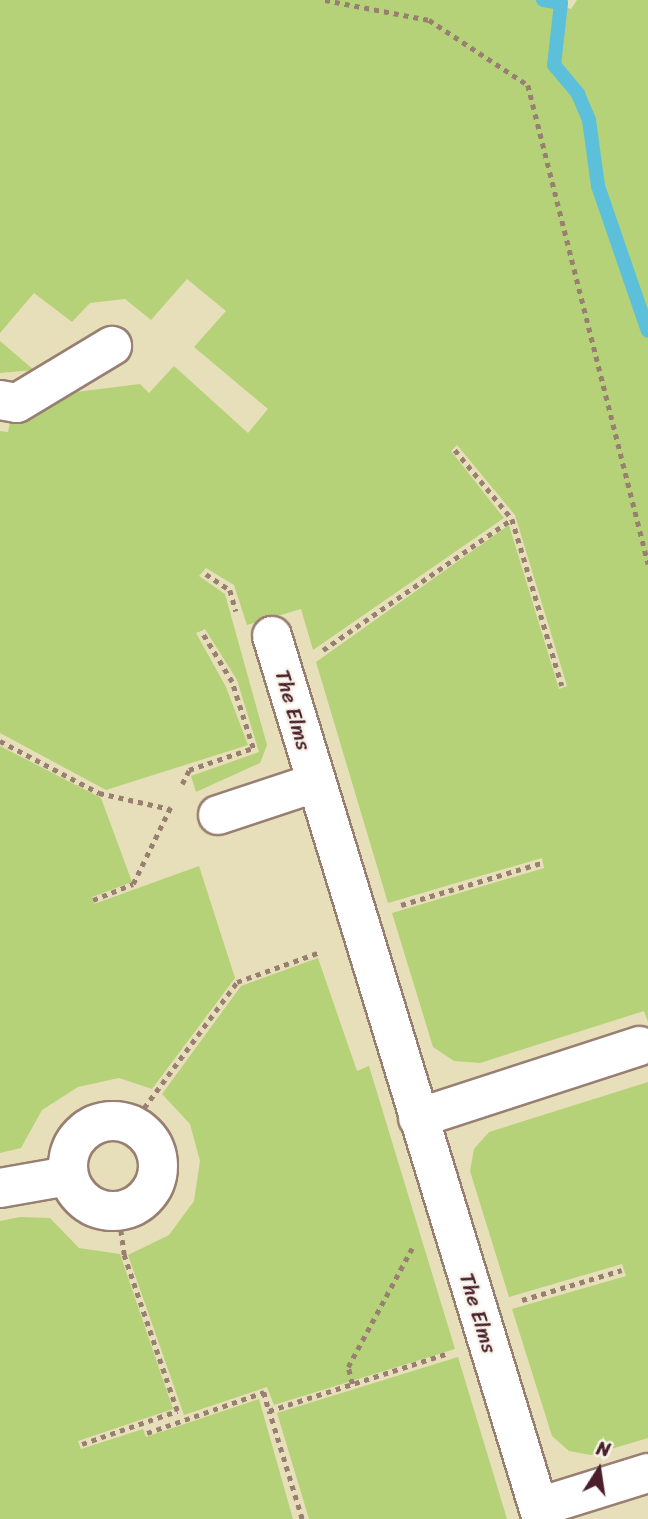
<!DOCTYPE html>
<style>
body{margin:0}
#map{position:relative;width:648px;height:1519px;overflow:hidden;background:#e7dfb9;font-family:Sriracha,sans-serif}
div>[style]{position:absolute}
.green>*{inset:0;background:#b5d278}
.stream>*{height:14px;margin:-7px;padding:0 7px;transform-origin:7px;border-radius:7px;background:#5cc0da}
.path>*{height:4.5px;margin-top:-2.25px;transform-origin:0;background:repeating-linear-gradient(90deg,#987f72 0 5px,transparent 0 10px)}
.roads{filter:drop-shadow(2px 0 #987f72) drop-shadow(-2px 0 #987f72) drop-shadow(0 2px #987f72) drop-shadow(0 -2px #987f72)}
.minor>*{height:38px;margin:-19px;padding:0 19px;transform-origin:19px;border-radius:19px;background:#fff}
.minor>.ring{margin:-19px;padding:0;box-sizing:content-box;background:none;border:38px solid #fff;border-radius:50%}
span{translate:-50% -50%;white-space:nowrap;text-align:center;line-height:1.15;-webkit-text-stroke:5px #f7f3e8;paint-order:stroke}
.street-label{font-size:21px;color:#4a1f2b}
.north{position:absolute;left:564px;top:1435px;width:70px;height:70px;-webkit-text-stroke:5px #f7f3e8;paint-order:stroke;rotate:12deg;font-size:19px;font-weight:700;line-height:28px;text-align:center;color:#4a1f2b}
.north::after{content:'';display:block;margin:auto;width:24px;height:32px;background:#4a1f2b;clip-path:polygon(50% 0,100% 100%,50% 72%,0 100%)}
</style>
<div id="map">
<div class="green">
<div style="clip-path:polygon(0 0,547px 0,571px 9px,577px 0,648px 0,648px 1022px,644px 1011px,480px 1063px,454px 1061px,433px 1047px,392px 913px,544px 868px,542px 858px,388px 903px,316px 662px,509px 525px,559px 689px,567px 686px,515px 515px,457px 445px,451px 451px,504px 518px,313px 650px,301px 609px,247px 625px,234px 585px,206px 568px,199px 576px,225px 594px,267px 745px,260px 763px,196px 792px,191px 776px,259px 752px,237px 680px,205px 629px,196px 633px,226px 687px,248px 745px,106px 790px,0 733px,0 431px,8px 432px,11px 418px,76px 392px,140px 384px,149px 393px,174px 366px,248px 433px,268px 409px,194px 347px,226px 311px,187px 279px,151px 320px,125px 299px,90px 303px,72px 322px,34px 293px,0 333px)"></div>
<div style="clip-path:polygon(0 341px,34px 370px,0 373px)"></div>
<div style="clip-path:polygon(0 746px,101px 798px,132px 882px,92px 897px,94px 904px,199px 866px,235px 978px,152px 1089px,119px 1078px,78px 1087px,42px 1110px,21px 1148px,0 1153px)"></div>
<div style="clip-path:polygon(318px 958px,357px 1071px,369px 1066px,455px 1349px,274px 1405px,267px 1387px,184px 1415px,128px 1255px,169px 1235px,194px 1201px,200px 1161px,190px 1124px,162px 1094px,241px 986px)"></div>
<div style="clip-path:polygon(648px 1082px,648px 1438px,591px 1455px,569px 1451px,552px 1436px,512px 1309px,626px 1276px,622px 1264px,509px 1297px,470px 1171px,474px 1149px,489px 1132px)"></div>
<div style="clip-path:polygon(20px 1217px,50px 1218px,79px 1248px,120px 1254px,173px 1409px,78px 1441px,81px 1449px,143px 1429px,146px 1437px,259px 1399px,293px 1519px,0 1519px,0 1221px)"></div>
<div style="clip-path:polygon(458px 1357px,507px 1519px,309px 1519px,277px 1413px)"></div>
</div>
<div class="stream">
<div style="left:543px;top:0;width:18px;rotate:9deg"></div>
<div style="left:561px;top:3px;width:62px;rotate:96.4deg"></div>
<div style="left:554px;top:65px;width:38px;rotate:50deg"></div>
<div style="left:578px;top:94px;width:28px;rotate:67deg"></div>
<div style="left:589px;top:120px;width:67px;rotate:82.2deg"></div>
<div style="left:598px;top:186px;width:153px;rotate:71deg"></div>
</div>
<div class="path">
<div style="left:325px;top:0;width:106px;rotate:10.9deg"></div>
<div style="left:429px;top:20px;width:118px;rotate:33.3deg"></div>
<div style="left:528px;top:85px;width:494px;rotate:75.9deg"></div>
<div style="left:455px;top:450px;width:89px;rotate:50.4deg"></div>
<div style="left:512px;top:519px;width:174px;rotate:73.3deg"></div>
<div style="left:206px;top:574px;width:29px;rotate:34deg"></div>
<div style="left:230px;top:590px;width:22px;rotate:74deg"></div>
<div style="left:323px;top:650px;width:230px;rotate:-34.7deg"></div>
<div style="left:0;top:741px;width:112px;rotate:27.7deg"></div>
<div style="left:99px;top:793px;width:73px;rotate:12.7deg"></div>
<div style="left:182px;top:784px;width:16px;rotate:-63deg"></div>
<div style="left:189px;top:770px;width:68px;rotate:-19deg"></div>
<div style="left:253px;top:748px;width:69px;rotate:-107.7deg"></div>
<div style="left:232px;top:682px;width:60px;rotate:-121.3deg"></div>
<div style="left:93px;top:900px;width:43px;rotate:-21.8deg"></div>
<div style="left:133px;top:884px;width:89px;rotate:-64deg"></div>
<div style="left:401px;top:905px;width:146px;rotate:-16.7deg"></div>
<div style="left:132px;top:1124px;width:177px;rotate:-53.5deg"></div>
<div style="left:237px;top:982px;width:88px;rotate:-19.9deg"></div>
<div style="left:522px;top:1300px;width:104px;rotate:-16.7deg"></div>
<div style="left:352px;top:1384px;width:17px;rotate:-103deg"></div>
<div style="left:348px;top:1367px;width:135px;rotate:-61.7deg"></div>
<div style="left:147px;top:1433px;width:124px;rotate:-19.3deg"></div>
<div style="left:264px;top:1392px;width:20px;rotate:75deg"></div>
<div style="left:82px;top:1444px;width:101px;rotate:-19.2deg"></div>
<div style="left:177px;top:1411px;width:165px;rotate:-108.8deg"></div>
<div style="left:124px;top:1255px;width:44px;rotate:-97.8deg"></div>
<div style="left:302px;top:1519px;width:113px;rotate:-107deg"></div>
<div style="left:269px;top:1411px;width:186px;rotate:-17.9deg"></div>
</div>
<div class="roads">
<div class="minor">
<div style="left:0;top:400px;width:17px;rotate:10deg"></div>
<div style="left:17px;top:403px;width:111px;rotate:-31deg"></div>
<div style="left:272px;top:636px;width:923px;rotate:73deg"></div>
<div style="left:218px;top:815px;width:102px;rotate:-18.3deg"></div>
<div style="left:418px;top:1118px;width:233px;rotate:-18deg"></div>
<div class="ring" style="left:68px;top:1121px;width:52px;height:52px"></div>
<div style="left:0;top:1188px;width:69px;rotate:-10deg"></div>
<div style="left:539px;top:1507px;width:114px;rotate:-17.3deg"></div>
</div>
</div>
<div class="street-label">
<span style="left:293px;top:710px;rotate:74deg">The Elms</span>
<span style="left:478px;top:1313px;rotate:73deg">The Elms</span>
</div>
<div class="north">N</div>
</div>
